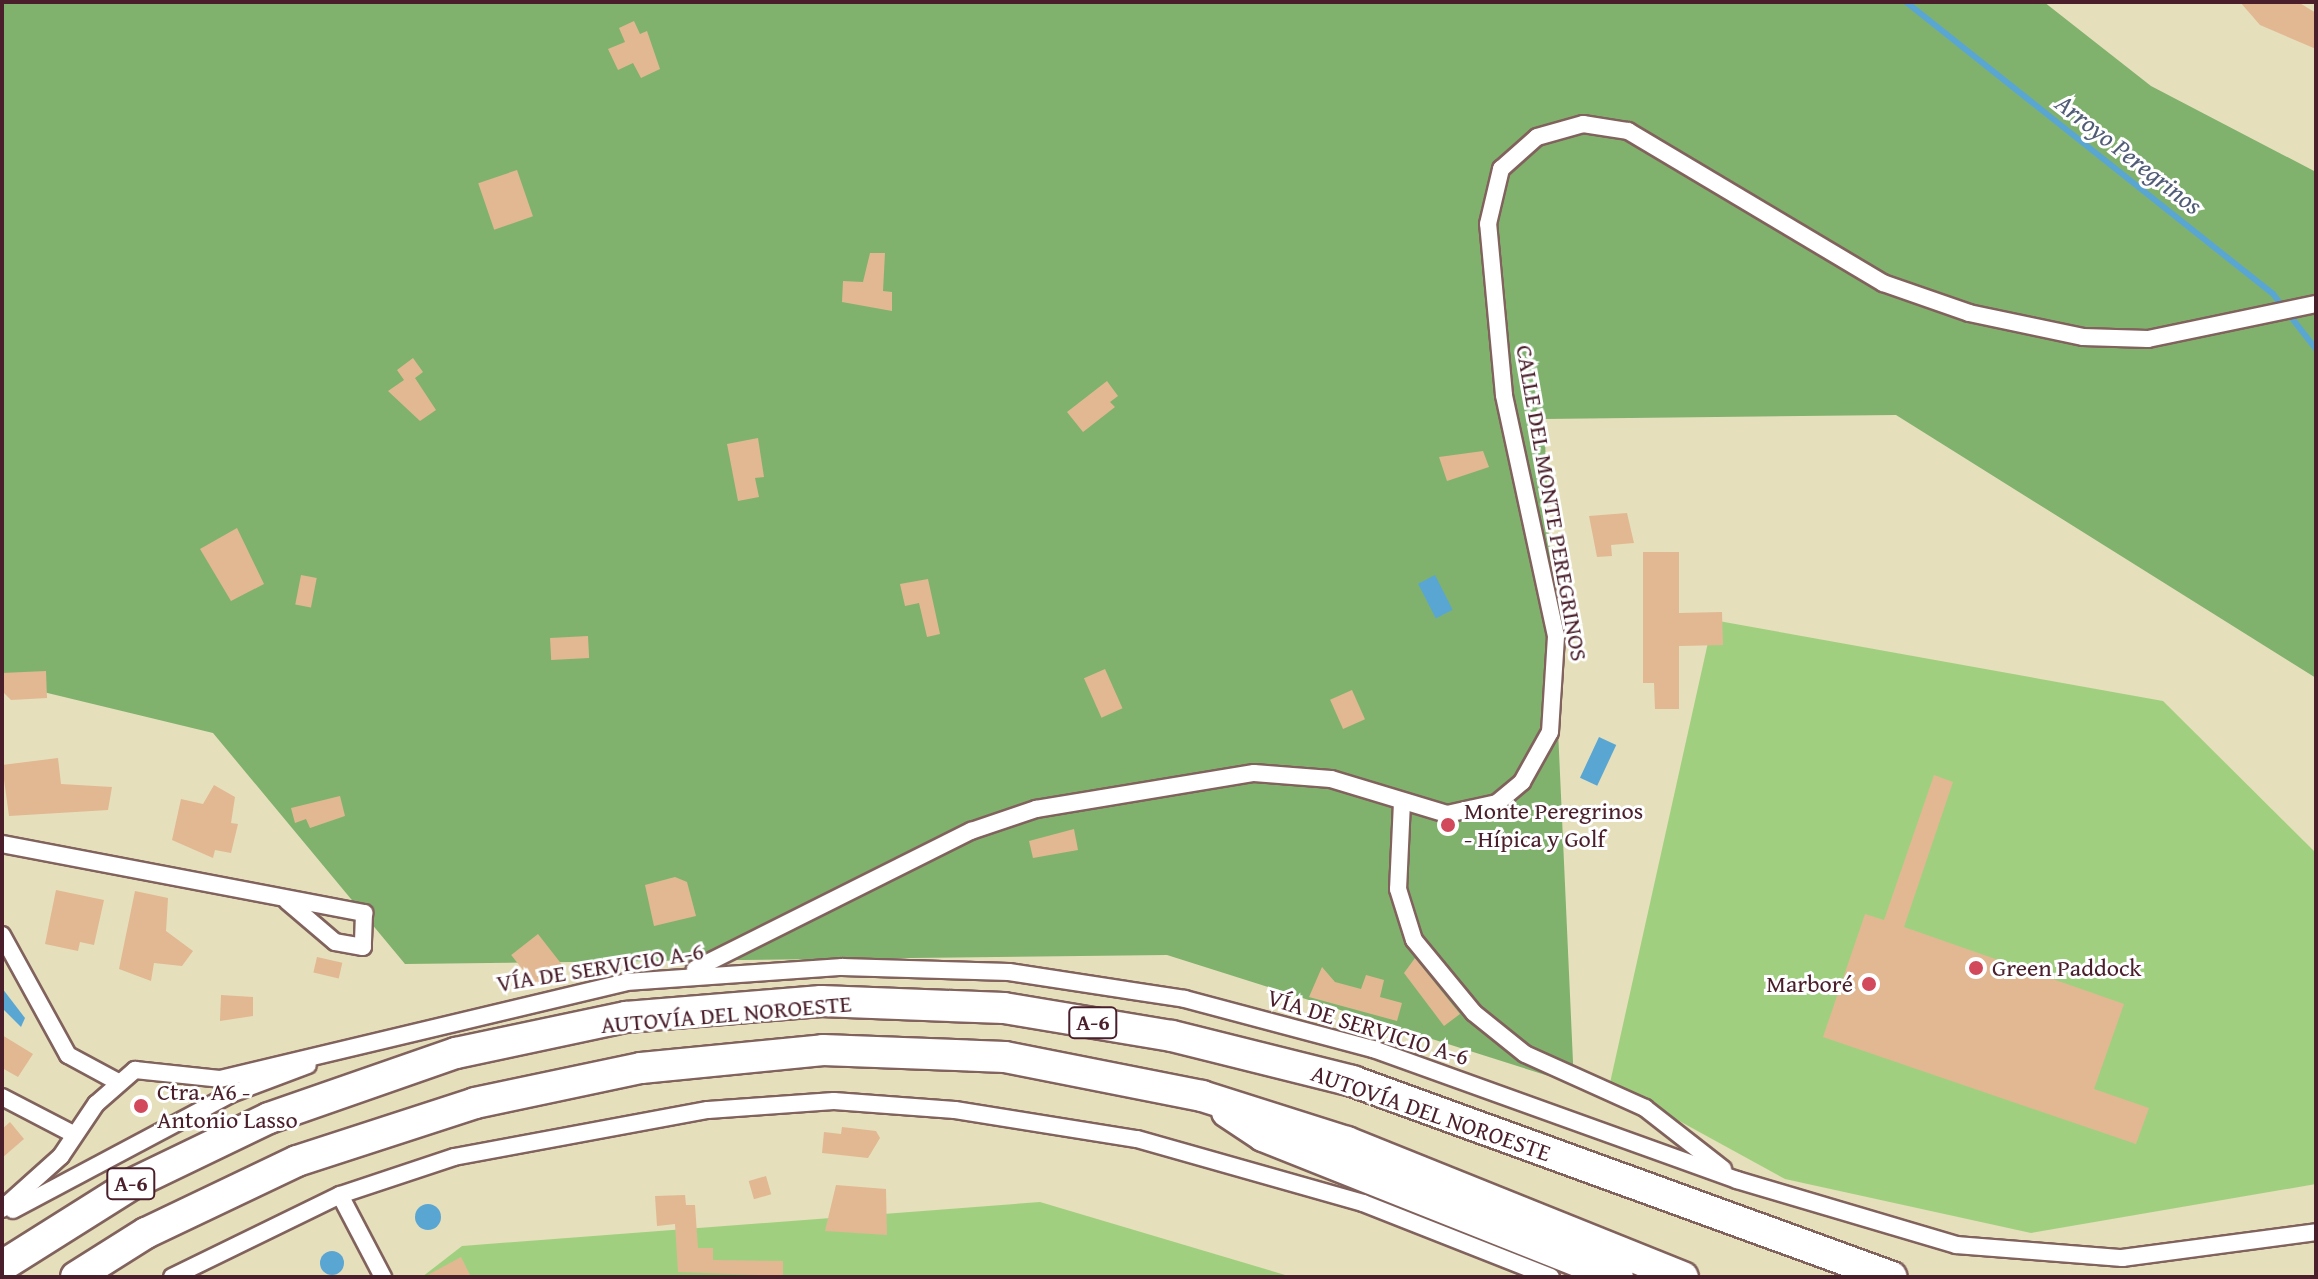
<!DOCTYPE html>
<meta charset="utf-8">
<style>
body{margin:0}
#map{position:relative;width:2318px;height:1279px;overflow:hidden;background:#e6dfbb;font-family:"Gentium Book Plus",serif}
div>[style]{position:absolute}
.green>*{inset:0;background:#a0d07f}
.forest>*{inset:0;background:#80b26e}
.water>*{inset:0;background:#5aa6d3;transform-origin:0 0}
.round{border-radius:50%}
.stream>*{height:6px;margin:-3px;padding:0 3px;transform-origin:3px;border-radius:3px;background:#5aa6d3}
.building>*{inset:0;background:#e1b892;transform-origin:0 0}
.roads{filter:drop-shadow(2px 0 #81625d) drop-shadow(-2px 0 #81625d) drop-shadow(0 2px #81625d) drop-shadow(0 -2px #81625d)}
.minor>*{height:16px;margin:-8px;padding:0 8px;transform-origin:8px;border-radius:8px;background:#fff}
.motorway>*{height:30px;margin:-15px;padding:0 15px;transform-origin:15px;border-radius:15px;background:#fff}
.dots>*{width:22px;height:22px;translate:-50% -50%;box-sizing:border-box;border:4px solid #fff;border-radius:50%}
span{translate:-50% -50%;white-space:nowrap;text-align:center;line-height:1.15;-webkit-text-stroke:6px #fff;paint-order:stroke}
.shield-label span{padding:2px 6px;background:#fff;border:2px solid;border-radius:6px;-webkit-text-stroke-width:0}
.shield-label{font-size:22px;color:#4a1f2b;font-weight:700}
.street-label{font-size:24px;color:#4a1f2b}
.poi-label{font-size:24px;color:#4a1f2b}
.left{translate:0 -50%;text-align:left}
.right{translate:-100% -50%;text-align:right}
.water-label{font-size:26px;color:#515c77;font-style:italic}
.frame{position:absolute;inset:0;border:4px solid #4a1f2b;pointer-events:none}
</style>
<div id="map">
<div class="green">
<div style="clip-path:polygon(1713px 620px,2163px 701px,2316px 853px,2316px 1184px,2031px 1233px,1785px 1179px,1610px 1083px)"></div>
<div style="clip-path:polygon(1040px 1202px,1292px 1277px,422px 1277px,462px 1246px)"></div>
</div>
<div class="forest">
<div style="clip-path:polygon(2px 2px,2044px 2px,2151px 86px,2316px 172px,2316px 678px,1896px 415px,1544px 419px,1574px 1084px,1167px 955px,405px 964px,213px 733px,2px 682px)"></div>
</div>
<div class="water">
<div style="left:1435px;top:575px;width:39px;height:19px;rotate:63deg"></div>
<div style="left:1599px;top:737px;width:19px;height:45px;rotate:25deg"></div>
<div style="clip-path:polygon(2px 988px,25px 1018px,21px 1027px,2px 1008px)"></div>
<div class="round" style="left:415px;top:1204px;width:26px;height:26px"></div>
<div class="round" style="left:320px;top:1251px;width:24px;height:24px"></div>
</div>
<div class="stream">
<div style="left:1906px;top:2px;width:469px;rotate:38.5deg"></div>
<div style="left:2273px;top:294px;width:70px;rotate:52deg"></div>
</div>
<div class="building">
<div style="clip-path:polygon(2240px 2px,2298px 2px,2316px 13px,2316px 49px,2260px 25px)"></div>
<div style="clip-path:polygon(634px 21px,640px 34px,647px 31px,660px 69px,641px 78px,633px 63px,618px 70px,608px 49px,625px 42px,619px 28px)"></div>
<div style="left:517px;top:170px;width:49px;height:41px;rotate:71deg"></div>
<div style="clip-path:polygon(870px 253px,885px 253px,883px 291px,892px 292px,892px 311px,842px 302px,843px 281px,863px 282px)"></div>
<div style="clip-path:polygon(413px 358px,423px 372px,415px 378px,436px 410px,420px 421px,388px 391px,404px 380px,397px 370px)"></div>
<div style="clip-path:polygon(1107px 381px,1118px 396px,1110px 402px,1115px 407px,1083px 432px,1067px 412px)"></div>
<div style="clip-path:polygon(758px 438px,764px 477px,755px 478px,759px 497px,738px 501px,727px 444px)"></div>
<div style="clip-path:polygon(1483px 451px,1489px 467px,1447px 481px,1439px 457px)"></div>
<div style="clip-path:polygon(1627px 513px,1634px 543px,1611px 545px,1612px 556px,1597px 557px,1589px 516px)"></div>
<div style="clip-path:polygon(237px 528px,264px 584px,231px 601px,200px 549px)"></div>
<div style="clip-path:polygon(1643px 552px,1679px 552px,1679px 613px,1722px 612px,1723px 645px,1679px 646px,1679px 709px,1655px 709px,1654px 683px,1643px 683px)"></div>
<div style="left:301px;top:575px;width:16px;height:30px;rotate:11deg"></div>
<div style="clip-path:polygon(928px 579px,940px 634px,927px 637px,919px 603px,905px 606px,900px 584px)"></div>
<div style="left:588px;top:636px;width:22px;height:38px;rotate:87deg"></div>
<div style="left:1105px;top:669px;width:43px;height:23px;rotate:66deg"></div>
<div style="clip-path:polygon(46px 671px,47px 698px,11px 700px,3px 692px,2px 673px)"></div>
<div style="left:1352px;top:690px;width:32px;height:24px;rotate:66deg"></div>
<div style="clip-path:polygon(58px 758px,61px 784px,112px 787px,108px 810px,9px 816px,2px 765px)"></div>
<div style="clip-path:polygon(1934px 775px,1953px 782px,1904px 927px,2124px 1004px,2094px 1089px,2149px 1108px,2136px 1144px,1823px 1037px,1865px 914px,1884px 920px)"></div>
<div style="clip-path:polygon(214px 785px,235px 797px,231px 823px,238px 824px,231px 853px,215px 850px,213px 858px,172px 840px,181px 799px,203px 804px)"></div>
<div style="clip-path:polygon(340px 796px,345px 816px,310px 828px,306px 819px,295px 823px,291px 808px)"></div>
<div style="clip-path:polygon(1074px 829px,1078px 850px,1033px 858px,1029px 841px)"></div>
<div style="clip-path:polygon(675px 877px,687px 882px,696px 916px,654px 926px,645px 885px)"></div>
<div style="clip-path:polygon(56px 890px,104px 900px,94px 945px,80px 942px,78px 951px,45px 944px)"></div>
<div style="clip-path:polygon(135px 891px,168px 898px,166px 931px,193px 951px,182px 966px,154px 963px,151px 981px,119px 969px)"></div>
<div style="left:538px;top:934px;width:39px;height:34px;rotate:52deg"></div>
<div style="left:317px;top:957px;width:26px;height:16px;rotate:13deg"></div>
<div style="clip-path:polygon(1415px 958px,1460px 1014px,1444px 1026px,1404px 973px)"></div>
<div style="clip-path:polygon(1322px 967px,1335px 982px,1361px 989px,1366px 975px,1384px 980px,1380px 997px,1402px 1003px,1397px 1021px,1309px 997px)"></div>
<div style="clip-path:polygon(221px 995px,253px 997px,253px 1016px,220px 1021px)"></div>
<div style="clip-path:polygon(2px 1035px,33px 1054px,18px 1077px,2px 1068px)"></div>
<div style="clip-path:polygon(10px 1122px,24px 1139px,2px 1158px,2px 1129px)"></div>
<div style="clip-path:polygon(842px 1127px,876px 1131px,880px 1138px,868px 1158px,822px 1153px,824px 1132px,841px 1134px)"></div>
<div style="left:766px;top:1176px;width:19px;height:18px;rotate:74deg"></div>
<div style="clip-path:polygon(836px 1185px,886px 1189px,887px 1235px,825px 1231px)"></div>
<div style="clip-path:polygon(685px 1195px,686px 1205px,695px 1205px,698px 1248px,713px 1248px,713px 1260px,783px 1261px,783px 1276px,678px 1272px,675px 1224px,657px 1226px,655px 1196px)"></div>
<div style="clip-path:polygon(461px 1257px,471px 1277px,424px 1277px)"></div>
</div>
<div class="roads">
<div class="minor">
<div style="left:1402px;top:802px;width:87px;rotate:92.6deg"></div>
<div style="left:1398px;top:889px;width:53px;rotate:72.6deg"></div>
<div style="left:1414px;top:940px;width:94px;rotate:50.6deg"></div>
<div style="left:1474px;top:1013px;width:65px;rotate:38.8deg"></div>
<div style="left:1525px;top:1054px;width:132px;rotate:24.2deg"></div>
<div style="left:1645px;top:1108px;width:99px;rotate:38deg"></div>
<div style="left:2px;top:844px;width:369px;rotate:10.8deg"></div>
<div style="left:364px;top:913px;width:34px;rotate:92deg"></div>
<div style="left:363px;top:947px;width:28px;rotate:-170deg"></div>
<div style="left:335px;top:942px;width:63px;rotate:-139.5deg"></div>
<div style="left:2px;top:935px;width:137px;rotate:61.2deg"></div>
<div style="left:68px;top:1055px;width:55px;rotate:28.4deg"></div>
<div style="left:695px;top:969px;width:309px;rotate:-26.6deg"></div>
<div style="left:971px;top:831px;width:69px;rotate:-18.7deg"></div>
<div style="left:1036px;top:809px;width:221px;rotate:-9.4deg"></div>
<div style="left:1254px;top:773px;width:77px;rotate:4.5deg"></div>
<div style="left:1331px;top:779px;width:121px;rotate:16.8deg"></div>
<div style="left:1447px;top:814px;width:51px;rotate:-12.4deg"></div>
<div style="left:1497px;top:803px;width:33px;rotate:-40deg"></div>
<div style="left:1522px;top:782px;width:57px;rotate:-60.8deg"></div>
<div style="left:1550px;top:732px;width:96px;rotate:-86.4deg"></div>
<div style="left:1556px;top:636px;width:247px;rotate:-102.2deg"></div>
<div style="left:1504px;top:395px;width:172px;rotate:-95.3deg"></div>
<div style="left:1488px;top:224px;width:57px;rotate:-76.7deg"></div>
<div style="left:1501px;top:169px;width:48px;rotate:-41.6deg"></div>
<div style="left:1537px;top:137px;width:48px;rotate:-15.8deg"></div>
<div style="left:1583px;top:124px;width:46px;rotate:8.8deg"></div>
<div style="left:1628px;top:131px;width:297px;rotate:30.8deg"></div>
<div style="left:1883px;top:283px;width:91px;rotate:19.2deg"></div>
<div style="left:1969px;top:313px;width:116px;rotate:11.9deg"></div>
<div style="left:2083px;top:337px;width:65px;rotate:1.8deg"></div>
<div style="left:2148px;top:339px;width:172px;rotate:-11.8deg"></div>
<div style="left:2px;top:1097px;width:80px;rotate:27.5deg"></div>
<div style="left:340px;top:1195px;width:93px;rotate:62.3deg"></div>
<div style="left:2px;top:1209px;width:79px;rotate:-41.9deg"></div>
<div style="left:61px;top:1156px;width:63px;rotate:-56.1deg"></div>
<div style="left:96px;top:1104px;width:52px;rotate:-41.1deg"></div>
<div style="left:135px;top:1070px;width:85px;rotate:6deg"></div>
<div style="left:220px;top:1079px;width:417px;rotate:-13.4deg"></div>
<div style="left:626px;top:982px;width:217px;rotate:-4deg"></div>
<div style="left:842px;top:967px;width:167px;rotate:1.7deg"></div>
<div style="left:1009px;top:972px;width:178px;rotate:8.7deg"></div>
<div style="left:1185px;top:999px;width:195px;rotate:14.9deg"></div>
<div style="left:1373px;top:1049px;width:387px;rotate:19.8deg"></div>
<div style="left:1737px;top:1180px;width:228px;rotate:16.5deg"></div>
<div style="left:1956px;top:1245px;width:167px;rotate:4.5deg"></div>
<div style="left:2122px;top:1258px;width:196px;rotate:-7.6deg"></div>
<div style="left:13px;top:1210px;width:247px;rotate:-28deg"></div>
<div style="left:231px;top:1094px;width:82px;rotate:-20.6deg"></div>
<div style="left:172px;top:1277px;width:187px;rotate:-26deg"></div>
<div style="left:340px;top:1195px;width:120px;rotate:-18.4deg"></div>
<div style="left:454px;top:1157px;width:258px;rotate:-10.5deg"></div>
<div style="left:708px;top:1110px;width:126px;rotate:-4.1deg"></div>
<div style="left:834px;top:1101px;width:121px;rotate:4.3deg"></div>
<div style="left:955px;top:1110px;width:184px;rotate:9.1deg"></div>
<div style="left:1137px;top:1139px;width:235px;rotate:15.8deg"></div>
<div style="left:1363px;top:1203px;width:202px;rotate:21.5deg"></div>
</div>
<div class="motorway">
<div style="left:1227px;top:1112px;width:43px;rotate:33.7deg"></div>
<div style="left:1263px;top:1136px;width:382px;rotate:21.7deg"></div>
<div style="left:2px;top:1266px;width:154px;rotate:-32.2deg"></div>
<div style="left:132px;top:1184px;width:152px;rotate:-25.7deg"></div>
<div style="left:269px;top:1118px;width:198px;rotate:-19.2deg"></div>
<div style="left:456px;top:1053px;width:174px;rotate:-12deg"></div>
<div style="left:626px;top:1017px;width:196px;rotate:-4.7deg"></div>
<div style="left:821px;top:1001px;width:183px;rotate:2.2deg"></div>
<div style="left:1004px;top:1008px;width:170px;rotate:9.5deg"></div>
<div style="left:1172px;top:1036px;width:186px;rotate:14deg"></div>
<div style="left:1352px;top:1081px;width:574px;rotate:19.95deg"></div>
<div style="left:76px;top:1277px;width:83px;rotate:-32.2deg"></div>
<div style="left:146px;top:1233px;width:167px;rotate:-25.5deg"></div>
<div style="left:297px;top:1161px;width:187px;rotate:-18deg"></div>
<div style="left:475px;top:1103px;width:170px;rotate:-11.9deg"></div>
<div style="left:641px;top:1068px;width:183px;rotate:-5.6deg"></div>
<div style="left:823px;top:1050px;width:182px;rotate:2.2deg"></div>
<div style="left:1005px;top:1057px;width:201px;rotate:11.2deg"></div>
<div style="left:1202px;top:1096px;width:152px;rotate:17.6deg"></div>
<div style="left:1347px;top:1142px;width:362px;rotate:21.9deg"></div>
</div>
</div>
<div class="dots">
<div style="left:1448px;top:825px;background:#d1495b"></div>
<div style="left:1976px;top:968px;background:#d1495b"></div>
<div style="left:1869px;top:984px;background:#d1495b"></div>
<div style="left:141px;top:1106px;background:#d1495b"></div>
</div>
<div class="shield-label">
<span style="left:1093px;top:1023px">A-6</span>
<span style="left:131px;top:1184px">A-6</span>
</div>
<div class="street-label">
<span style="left:1552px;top:503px;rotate:80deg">CALLE DEL MONTE PEREGRINOS</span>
<span style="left:600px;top:967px;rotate:-9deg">VÍA DE SERVICIO A-6</span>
<span style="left:726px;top:1014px;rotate:-5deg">AUTOVÍA DEL NOROESTE</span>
<span style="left:1368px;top:1027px;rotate:17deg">VÍA DE SERVICIO A-6</span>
<span style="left:1431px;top:1113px;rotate:19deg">AUTOVÍA DEL NOROESTE</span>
</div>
<div class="poi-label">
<span class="left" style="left:1464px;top:825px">Monte Peregrinos<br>- Hípica y Golf</span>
<span class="left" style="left:1992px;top:968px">Green Paddock</span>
<span class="right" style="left:1853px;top:984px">Marboré</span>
<span class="left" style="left:157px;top:1106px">Ctra. A6 -<br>Antonio Lasso</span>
</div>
<div class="water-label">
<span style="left:2129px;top:154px;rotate:38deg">Arroyo Peregrinos</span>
</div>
<div class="frame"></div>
</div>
